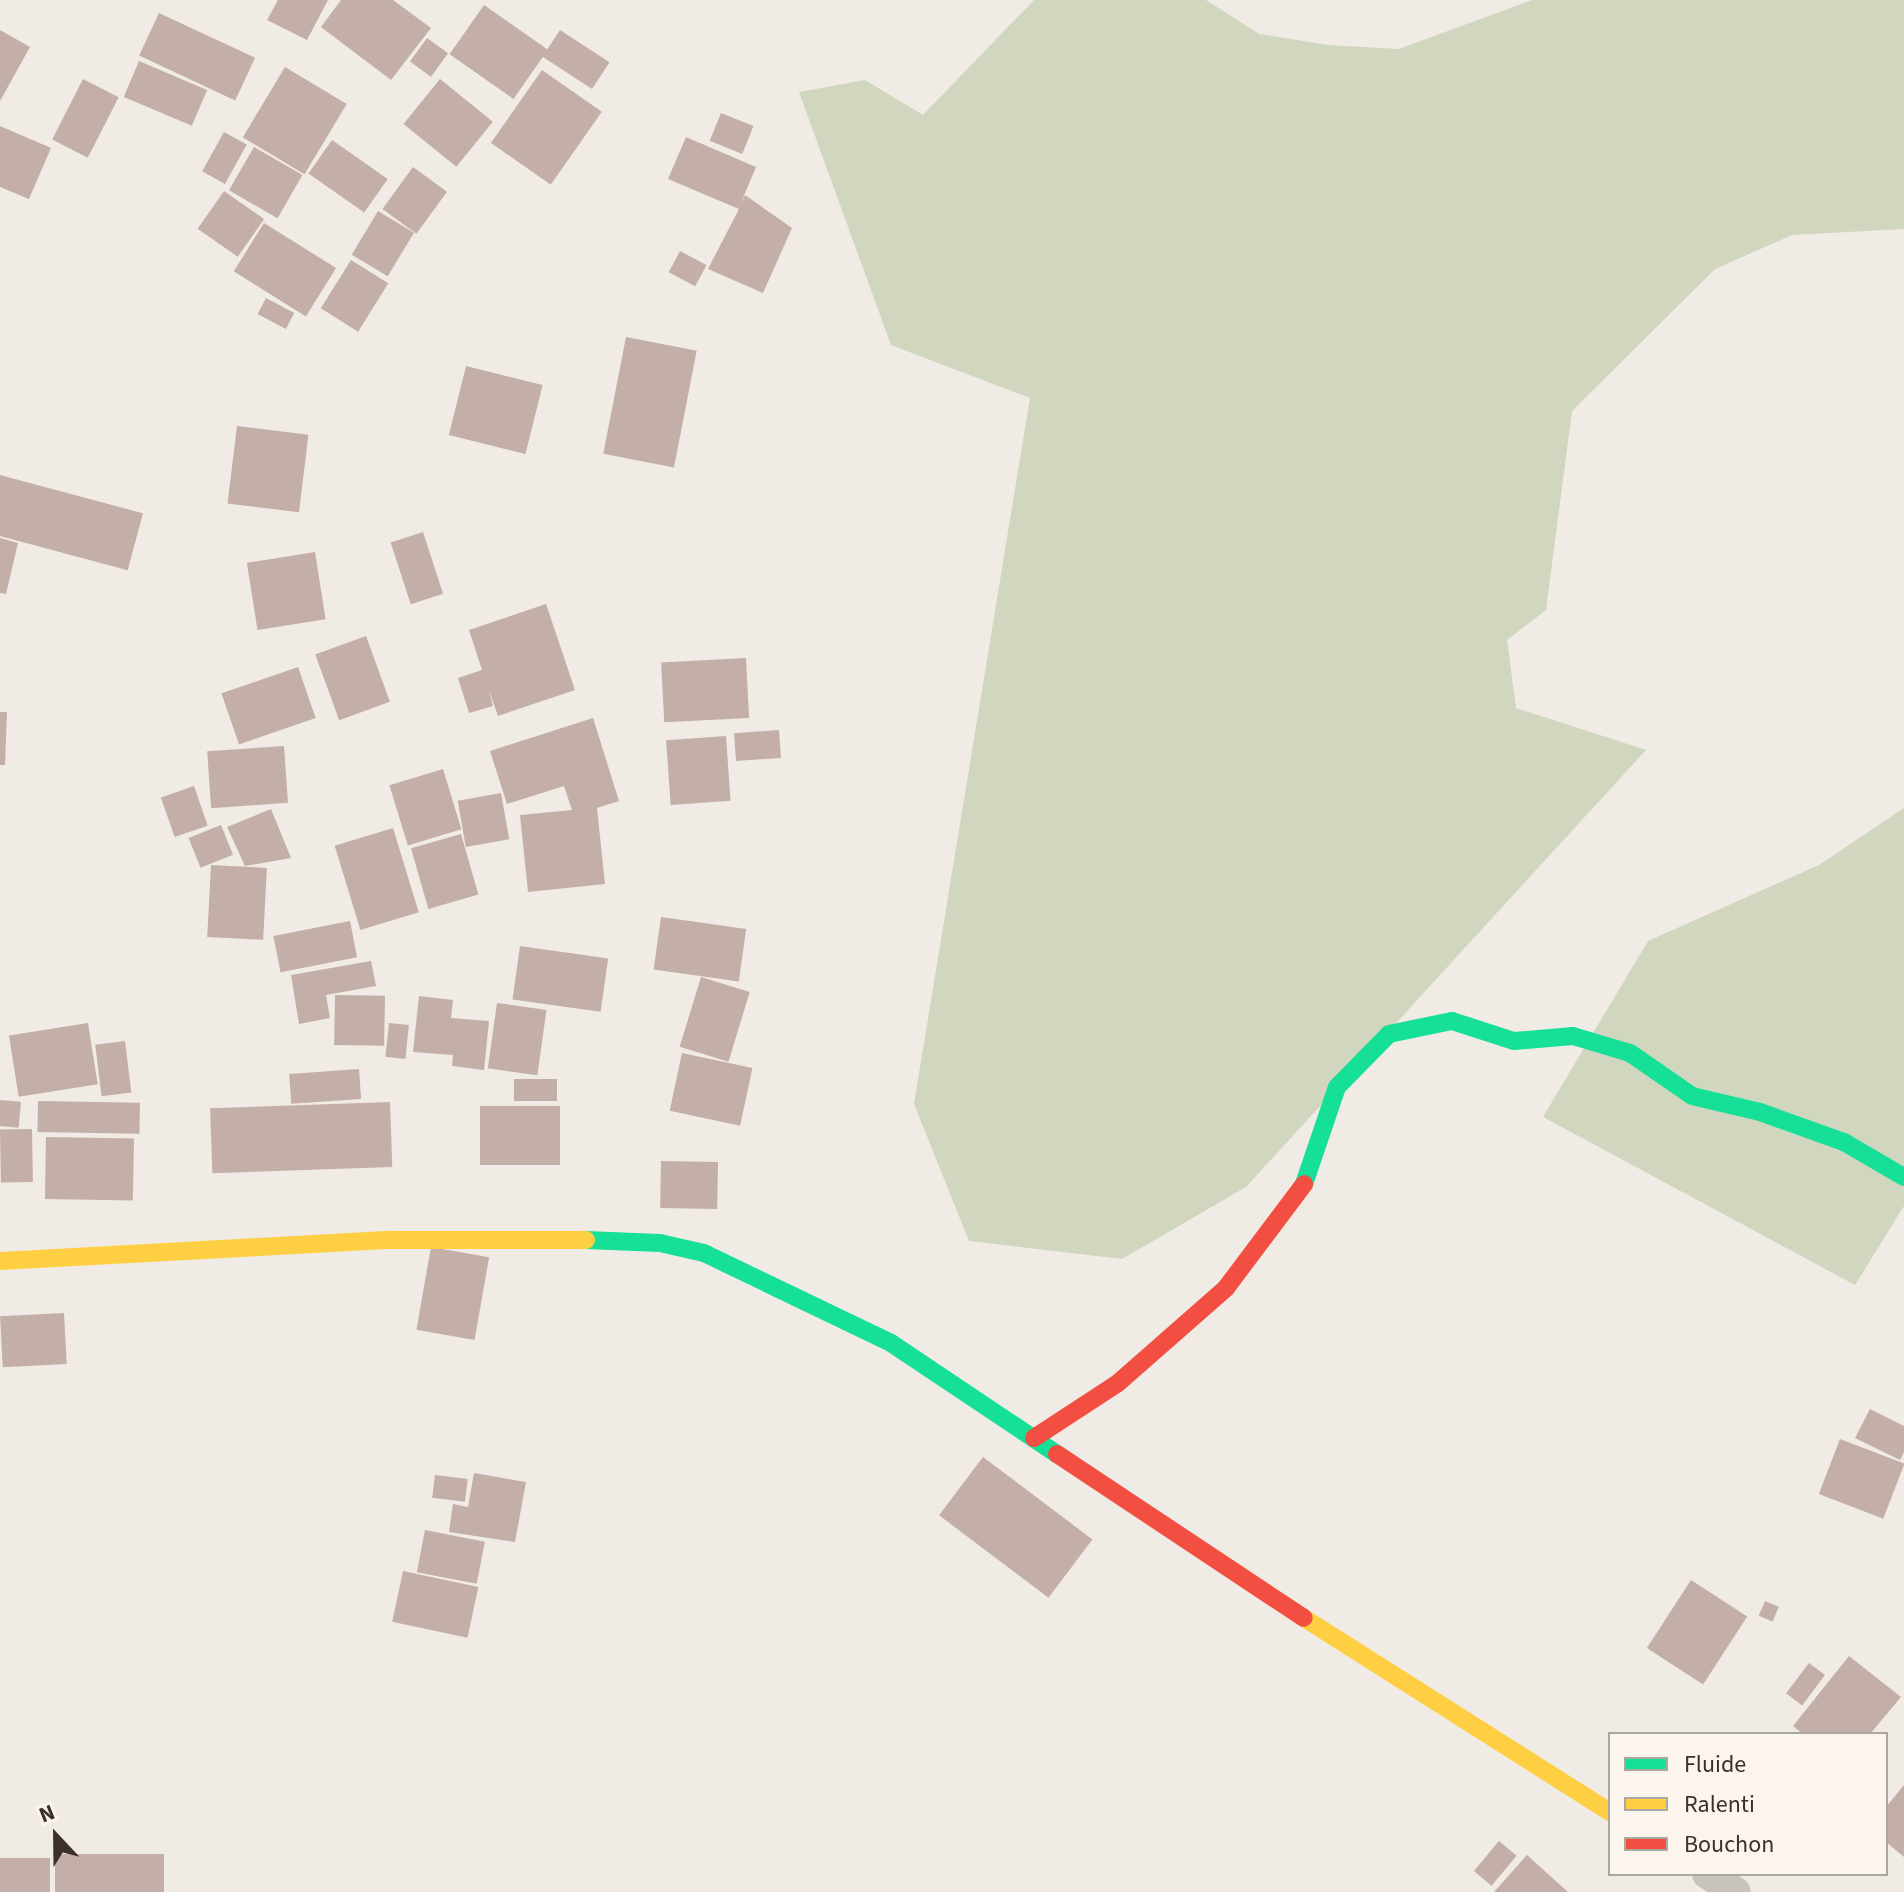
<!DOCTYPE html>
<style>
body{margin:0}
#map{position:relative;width:1904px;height:1892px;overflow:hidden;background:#f0ebe5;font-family:"Source Sans 3",sans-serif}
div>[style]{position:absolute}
.green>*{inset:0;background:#d1d6bf}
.building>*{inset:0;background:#c3afa7;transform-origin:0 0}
.street>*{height:30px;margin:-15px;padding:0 15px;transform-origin:15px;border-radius:15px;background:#c9c3be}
.fast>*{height:18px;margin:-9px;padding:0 9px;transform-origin:9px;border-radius:9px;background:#16e098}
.slow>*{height:18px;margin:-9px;padding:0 9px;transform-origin:9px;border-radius:9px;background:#ffcf43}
.jam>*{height:18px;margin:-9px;padding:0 9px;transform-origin:9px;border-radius:9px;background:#f24e42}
span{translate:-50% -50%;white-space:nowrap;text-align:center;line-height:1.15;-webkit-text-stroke:6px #fbf5ee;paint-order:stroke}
.legend{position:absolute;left:1608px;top:1732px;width:280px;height:144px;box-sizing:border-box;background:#fbf5ee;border:2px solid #aea6a0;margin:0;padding:10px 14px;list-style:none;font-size:24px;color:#3b302b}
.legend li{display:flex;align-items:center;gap:16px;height:40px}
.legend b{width:40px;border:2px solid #aea6a0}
.north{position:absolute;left:16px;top:1796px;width:80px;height:80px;-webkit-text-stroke:6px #fbf5ee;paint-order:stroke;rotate:338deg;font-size:22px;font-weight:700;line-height:32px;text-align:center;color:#3b302b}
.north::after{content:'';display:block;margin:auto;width:28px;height:36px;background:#3b302b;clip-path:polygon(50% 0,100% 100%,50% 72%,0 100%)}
</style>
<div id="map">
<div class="green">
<div style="clip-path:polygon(1034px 0,1206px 0,1259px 34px,1328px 45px,1399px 49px,1532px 0,1904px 0,1904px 229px,1792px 235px,1715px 269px,1572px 411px,1546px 610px,1507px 640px,1516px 708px,1646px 750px,1246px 1187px,1122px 1259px,969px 1241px,914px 1104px,1030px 398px,891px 345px,799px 92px,865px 80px,923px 115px)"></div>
<div style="clip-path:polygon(1904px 808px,1904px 1206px,1855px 1285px,1543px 1117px,1648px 941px,1819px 865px)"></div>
</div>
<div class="building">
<div style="clip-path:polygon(278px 0,328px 0,307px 40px,267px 20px)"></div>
<div style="clip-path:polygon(341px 0,393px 0,431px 28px,391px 80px,321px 27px)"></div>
<div style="left:484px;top:5px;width:78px;height:60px;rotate:35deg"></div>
<div style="left:159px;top:13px;width:106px;height:47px;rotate:25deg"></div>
<div style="clip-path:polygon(0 30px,30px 47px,0 101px)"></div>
<div style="left:560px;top:30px;width:59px;height:32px;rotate:33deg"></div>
<div style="left:427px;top:38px;width:26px;height:29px;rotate:36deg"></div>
<div style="left:139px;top:61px;width:74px;height:39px;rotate:23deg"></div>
<div style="left:285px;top:67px;width:72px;height:82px;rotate:31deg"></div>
<div style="left:542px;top:70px;width:73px;height:89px;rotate:35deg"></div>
<div style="left:83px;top:79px;width:40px;height:68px;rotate:27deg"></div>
<div style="left:440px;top:79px;width:68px;height:58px;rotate:39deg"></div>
<div style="left:721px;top:113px;width:35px;height:30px;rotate:22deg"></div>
<div style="clip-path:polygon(0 126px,51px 148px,29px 199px,0 187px)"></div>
<div style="left:224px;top:132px;width:26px;height:45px;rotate:29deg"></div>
<div style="clip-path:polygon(686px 137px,756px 167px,740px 205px,745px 195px,792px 228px,763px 293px,708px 269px,739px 209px,668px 179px)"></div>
<div style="left:332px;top:140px;width:68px;height:41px;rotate:35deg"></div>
<div style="left:254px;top:147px;width:56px;height:50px;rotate:30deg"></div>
<div style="left:413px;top:167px;width:42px;height:52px;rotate:36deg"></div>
<div style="left:224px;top:191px;width:49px;height:46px;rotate:35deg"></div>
<div style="left:378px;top:211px;width:42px;height:51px;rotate:31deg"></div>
<div style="left:264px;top:223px;width:85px;height:57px;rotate:32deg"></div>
<div style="left:680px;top:251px;width:30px;height:24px;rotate:28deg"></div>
<div style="left:351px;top:260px;width:44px;height:57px;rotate:32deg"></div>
<div style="left:266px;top:298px;width:32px;height:18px;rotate:28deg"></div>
<div style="left:626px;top:337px;width:72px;height:119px;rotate:11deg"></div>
<div style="left:466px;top:366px;width:79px;height:71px;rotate:14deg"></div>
<div style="left:237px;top:426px;width:72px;height:78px;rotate:7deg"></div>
<div style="left:0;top:475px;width:148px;height:59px;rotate:15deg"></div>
<div style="left:423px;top:532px;width:65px;height:34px;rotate:72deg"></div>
<div style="clip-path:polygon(0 538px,18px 543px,6px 594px,0 593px)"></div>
<div style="left:315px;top:552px;width:68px;height:69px;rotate:81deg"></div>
<div style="clip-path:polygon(546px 604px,575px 690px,498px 716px,489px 690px,493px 706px,469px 713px,458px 678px,482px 670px,469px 630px)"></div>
<div style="left:366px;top:636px;width:70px;height:54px;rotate:70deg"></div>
<div style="left:746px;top:658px;width:60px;height:85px;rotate:87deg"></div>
<div style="left:298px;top:667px;width:54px;height:81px;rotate:71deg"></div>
<div style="clip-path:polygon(0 712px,7px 712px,5px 765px,0 765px)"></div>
<div style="clip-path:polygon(593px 718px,619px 801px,597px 808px,605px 884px,528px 892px,520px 815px,572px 810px,564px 786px,507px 804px,490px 751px)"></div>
<div style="left:779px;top:730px;width:28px;height:45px;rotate:86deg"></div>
<div style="left:726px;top:736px;width:65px;height:60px;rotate:86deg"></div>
<div style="left:284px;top:746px;width:57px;height:77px;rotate:86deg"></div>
<div style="left:443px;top:769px;width:63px;height:56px;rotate:73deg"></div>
<div style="left:194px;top:786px;width:42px;height:35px;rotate:71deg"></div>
<div style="left:501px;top:793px;width:47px;height:44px;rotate:80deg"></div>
<div style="clip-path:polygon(271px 809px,291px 858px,245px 866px,227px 827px)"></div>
<div style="left:221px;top:825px;width:32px;height:35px;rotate:68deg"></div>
<div style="left:393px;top:828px;width:88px;height:61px;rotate:73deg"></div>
<div style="left:461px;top:834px;width:63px;height:52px;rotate:74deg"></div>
<div style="left:211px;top:865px;width:56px;height:72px;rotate:3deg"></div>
<div style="left:661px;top:917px;width:86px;height:53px;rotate:8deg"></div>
<div style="left:350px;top:921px;width:37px;height:78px;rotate:79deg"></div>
<div style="left:520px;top:946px;width:89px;height:54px;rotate:8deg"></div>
<div style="clip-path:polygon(371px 961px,376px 986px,326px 995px,330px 1018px,299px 1024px,291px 975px)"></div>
<div style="left:701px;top:977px;width:51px;height:73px;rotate:17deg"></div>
<div style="left:335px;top:995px;width:50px;height:50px;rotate:1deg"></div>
<div style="clip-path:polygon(419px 996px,453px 1000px,451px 1018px,489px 1021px,484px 1070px,452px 1066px,453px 1055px,413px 1052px)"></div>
<div style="left:497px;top:1003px;width:50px;height:66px;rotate:8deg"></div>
<div style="left:88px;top:1023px;width:62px;height:80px;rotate:81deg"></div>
<div style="left:389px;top:1023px;width:20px;height:34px;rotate:6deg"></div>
<div style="left:125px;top:1041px;width:52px;height:30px;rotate:83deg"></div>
<div style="left:682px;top:1053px;width:72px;height:59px;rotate:12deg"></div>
<div style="left:359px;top:1069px;width:30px;height:70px;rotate:86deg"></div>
<div style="left:514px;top:1079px;width:43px;height:22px"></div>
<div style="left:0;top:1100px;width:21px;height:26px;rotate:5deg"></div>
<div style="left:38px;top:1101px;width:102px;height:31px;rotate:1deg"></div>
<div style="left:390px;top:1102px;width:65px;height:180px;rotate:88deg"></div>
<div style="left:560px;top:1106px;width:59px;height:80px;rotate:90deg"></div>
<div style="left:32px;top:1129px;width:53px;height:32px;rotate:89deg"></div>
<div style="left:46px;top:1137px;width:88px;height:62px;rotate:1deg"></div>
<div style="left:661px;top:1161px;width:57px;height:47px;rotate:1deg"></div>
<div style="left:431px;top:1247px;width:59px;height:84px;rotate:10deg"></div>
<div style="left:64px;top:1313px;width:51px;height:64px;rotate:87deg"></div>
<div style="clip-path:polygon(1870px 1409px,1904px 1426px,1904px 1452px,1900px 1460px,1855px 1438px)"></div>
<div style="left:1840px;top:1439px;width:69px;height:59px;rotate:21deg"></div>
<div style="left:983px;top:1457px;width:137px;height:73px;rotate:37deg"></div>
<div style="clip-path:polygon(474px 1473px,526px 1482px,515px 1542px,449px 1532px,453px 1504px,468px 1507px)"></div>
<div style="left:435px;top:1475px;width:33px;height:23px;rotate:7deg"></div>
<div style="left:425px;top:1530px;width:61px;height:43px;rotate:11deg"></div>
<div style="left:403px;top:1571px;width:77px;height:52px;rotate:12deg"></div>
<div style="left:1691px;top:1580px;width:67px;height:81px;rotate:33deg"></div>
<div style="left:1765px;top:1601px;width:15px;height:16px;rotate:23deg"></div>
<div style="clip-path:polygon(1849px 1656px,1901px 1697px,1870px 1734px,1803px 1734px,1793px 1726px)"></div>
<div style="left:1809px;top:1663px;width:20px;height:38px;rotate:37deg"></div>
<div style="clip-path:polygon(1904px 1785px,1904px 1857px,1886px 1842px,1886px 1807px)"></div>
<div style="left:1499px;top:1841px;width:23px;height:39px;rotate:40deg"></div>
<div style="left:55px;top:1854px;width:109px;height:38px"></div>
<div style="clip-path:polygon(1527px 1855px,1568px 1892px,1494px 1892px)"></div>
<div style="left:0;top:1858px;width:50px;height:34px"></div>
</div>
<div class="street">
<div style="left:1707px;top:1874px;width:34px;rotate:32deg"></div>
</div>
<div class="fast">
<div style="left:1304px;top:1184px;width:102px;rotate:-71.2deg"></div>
<div style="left:1337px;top:1087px;width:74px;rotate:-45.5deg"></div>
<div style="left:1389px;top:1034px;width:64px;rotate:-11.7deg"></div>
<div style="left:1452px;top:1021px;width:65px;rotate:17.9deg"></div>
<div style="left:1514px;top:1041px;width:59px;rotate:-4.8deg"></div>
<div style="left:1573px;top:1036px;width:59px;rotate:16.6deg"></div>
<div style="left:1630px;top:1053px;width:75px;rotate:34.7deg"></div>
<div style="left:1692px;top:1096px;width:70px;rotate:13.2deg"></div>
<div style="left:1760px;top:1112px;width:89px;rotate:19.7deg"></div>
<div style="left:1844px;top:1142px;width:69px;rotate:30.3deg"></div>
<div style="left:586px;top:1240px;width:74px;rotate:2.3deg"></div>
<div style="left:660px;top:1243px;width:45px;rotate:12.8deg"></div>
<div style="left:704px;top:1253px;width:208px;rotate:25.7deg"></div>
<div style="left:891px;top:1343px;width:200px;rotate:33.8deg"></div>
</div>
<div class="slow">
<div style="left:0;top:1261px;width:391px;rotate:-3.1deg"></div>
<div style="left:390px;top:1240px;width:196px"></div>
<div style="left:1304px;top:1618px;width:362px;rotate:32.4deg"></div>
</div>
<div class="jam">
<div style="left:1034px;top:1438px;width:100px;rotate:-33.2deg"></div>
<div style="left:1118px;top:1383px;width:144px;rotate:-41.3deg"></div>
<div style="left:1226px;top:1288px;width:130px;rotate:-53.1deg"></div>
<div style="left:1057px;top:1454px;width:296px;rotate:33.6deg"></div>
</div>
<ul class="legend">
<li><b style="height:10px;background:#16e098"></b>Fluide</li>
<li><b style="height:10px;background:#ffcf43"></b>Ralenti</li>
<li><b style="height:10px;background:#f24e42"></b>Bouchon</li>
</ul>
<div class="north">N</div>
</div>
